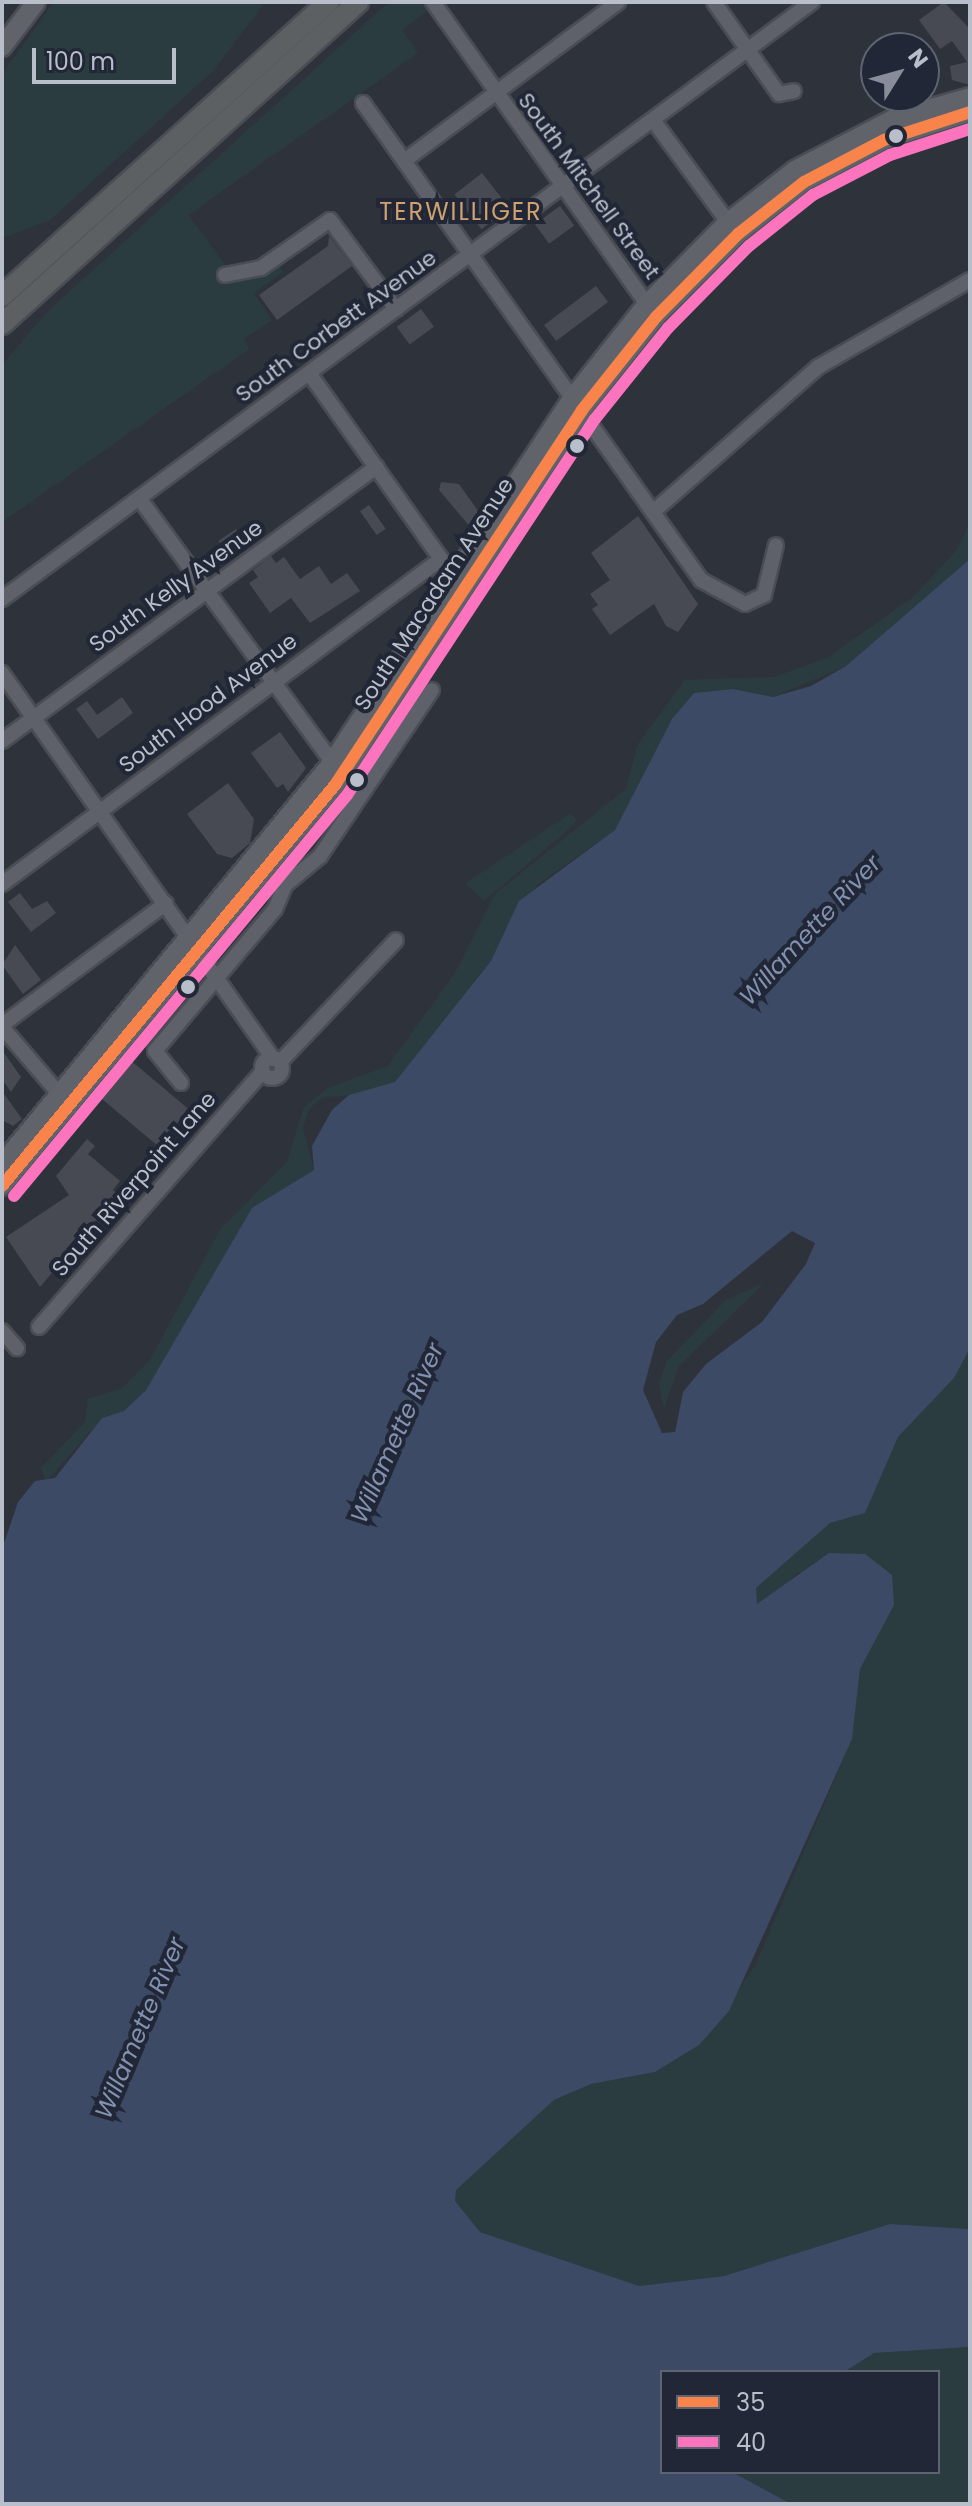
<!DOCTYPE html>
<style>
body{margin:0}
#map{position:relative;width:972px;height:2506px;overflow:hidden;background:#2e323b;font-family:Poppins,sans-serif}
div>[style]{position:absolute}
.green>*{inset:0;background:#2b3c41}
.water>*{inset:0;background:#3d4a65}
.building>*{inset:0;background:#474a52;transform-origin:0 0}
.roads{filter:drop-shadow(2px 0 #4a4d54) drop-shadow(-2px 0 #4a4d54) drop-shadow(0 2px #4a4d54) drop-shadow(0 -2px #4a4d54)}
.minor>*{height:14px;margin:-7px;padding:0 7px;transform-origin:7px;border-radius:7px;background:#5e6169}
.minor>.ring{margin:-7px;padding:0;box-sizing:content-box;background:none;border:14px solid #5e6169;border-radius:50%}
.major>*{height:18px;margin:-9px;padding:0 9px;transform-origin:9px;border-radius:9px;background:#60636a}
.highway>*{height:20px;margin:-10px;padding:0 10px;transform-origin:10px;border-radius:10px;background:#5d6062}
.bus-1>*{height:12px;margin:-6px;padding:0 6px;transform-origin:6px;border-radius:6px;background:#f8844c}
.bus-2>*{height:12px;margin:-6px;padding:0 6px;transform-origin:6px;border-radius:6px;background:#fc73be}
.dots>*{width:22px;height:22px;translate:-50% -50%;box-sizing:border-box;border:4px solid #212736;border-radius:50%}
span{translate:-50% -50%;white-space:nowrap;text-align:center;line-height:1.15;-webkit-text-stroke:8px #212736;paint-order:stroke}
.street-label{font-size:22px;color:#b9becb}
.neighbourhood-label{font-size:24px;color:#d1a26e;letter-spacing:2px}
.water-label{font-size:24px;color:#8291b0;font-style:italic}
.frame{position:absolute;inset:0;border:4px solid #b9becb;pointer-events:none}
.legend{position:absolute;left:660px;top:2370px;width:280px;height:104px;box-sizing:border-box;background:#212736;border:2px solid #5e6372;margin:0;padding:10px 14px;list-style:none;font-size:24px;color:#b9becb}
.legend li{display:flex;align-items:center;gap:16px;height:40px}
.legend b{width:40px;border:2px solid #5e6372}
.north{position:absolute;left:860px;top:32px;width:80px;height:80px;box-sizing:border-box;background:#212736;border:2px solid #5e6372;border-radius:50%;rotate:53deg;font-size:22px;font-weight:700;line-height:32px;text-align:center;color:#b9becb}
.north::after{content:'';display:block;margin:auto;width:28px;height:36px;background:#888d99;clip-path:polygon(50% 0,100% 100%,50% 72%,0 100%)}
.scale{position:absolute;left:32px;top:48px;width:144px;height:36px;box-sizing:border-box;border:4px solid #b9becb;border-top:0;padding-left:10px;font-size:24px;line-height:28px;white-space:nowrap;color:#b9becb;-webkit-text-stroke:6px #212736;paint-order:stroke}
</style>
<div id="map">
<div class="green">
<div style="clip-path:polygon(54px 2px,265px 2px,213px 71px,50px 220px,2px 238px,2px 74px)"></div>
<div style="clip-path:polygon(389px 2px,427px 2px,427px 11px,402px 30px,418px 53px,188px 215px,226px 266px,250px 266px,270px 251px,283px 272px,254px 293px,272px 320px,244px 339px,249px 349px,2px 522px,2px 365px,48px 311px)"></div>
<div style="clip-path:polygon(970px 523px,970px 559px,846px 666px,773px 697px,733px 689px,694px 693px,672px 719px,615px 830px,537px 885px,491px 961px,395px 1082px,372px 1094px,323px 1097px,309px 1109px,303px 1128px,314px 1170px,252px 1208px,146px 1390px,124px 1411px,102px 1418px,46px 1482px,41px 1468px,85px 1422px,88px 1399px,121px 1389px,150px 1360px,220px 1230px,287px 1162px,304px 1107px,328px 1088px,388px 1066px,455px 973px,495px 894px,626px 789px,638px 744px,685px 680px,774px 677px,827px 658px,912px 598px,957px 550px)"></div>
<div style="clip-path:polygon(571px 813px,577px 820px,570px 828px,484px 901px,466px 883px)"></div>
<div style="clip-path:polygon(764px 1283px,679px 1366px,664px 1408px,659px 1385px,666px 1362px,726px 1300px)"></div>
<div style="clip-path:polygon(970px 1348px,970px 2229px,890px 2224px,724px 2276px,639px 2286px,480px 2232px,455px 2201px,456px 2190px,554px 2100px,591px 2084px,655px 2072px,699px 2045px,755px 1966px,852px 1739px,860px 1669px,894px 1604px,798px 1572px,778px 1595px,756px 1604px,756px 1588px,830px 1523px,865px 1513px,898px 1437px,954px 1378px)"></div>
<div style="clip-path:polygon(970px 2347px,970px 2504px,791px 2504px,732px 2472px,938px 2472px,938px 2372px,844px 2372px,874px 2353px)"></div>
</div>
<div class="water">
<div style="clip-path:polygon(evenodd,970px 559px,970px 1348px,954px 1378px,898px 1437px,865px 1513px,830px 1523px,756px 1588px,757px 1604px,829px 1553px,865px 1554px,892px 1575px,894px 1605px,860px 1669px,852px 1739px,729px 2011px,699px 2045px,655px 2072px,591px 2084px,554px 2100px,456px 2190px,455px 2201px,480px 2232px,639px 2286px,724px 2276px,890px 2224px,970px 2229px,970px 2347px,874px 2353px,844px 2372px,662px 2372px,662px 2472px,732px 2472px,791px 2504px,2px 2504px,2px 1549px,18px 1502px,35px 1481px,55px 1478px,102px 1418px,124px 1411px,146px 1390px,252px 1208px,314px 1170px,312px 1146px,332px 1110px,349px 1095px,395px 1082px,491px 961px,519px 901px,615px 830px,672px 719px,694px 693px,733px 689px,773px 697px,811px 686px,846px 666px,970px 559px,792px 1231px,815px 1243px,806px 1264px,762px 1322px,706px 1364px,683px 1392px,675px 1432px,662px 1433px,643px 1390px,656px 1342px,677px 1315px,703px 1304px,792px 1231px)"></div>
</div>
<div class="building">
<div style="clip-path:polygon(944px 2px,970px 29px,970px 85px,952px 80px,950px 66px,967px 62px,952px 41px,940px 49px,919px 20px)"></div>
<div style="left:482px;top:173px;width:44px;height:35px;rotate:52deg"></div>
<div style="left:560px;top:206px;width:24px;height:31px;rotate:54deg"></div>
<div style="clip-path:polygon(329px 236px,352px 266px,277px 320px,259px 295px,328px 246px)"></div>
<div style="left:596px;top:286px;width:20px;height:65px;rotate:53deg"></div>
<div style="left:421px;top:309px;width:22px;height:30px;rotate:54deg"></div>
<div style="clip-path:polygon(441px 482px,459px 484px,481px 515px,472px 529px,439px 490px)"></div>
<div style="left:369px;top:505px;width:29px;height:11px;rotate:55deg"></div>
<div style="clip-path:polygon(638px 516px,698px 604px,678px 632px,666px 626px,654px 604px,610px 635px,592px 609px,598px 605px,590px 594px,610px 580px,591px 553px)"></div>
<div style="left:236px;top:529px;width:18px;height:21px;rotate:56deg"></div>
<div style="clip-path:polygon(271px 556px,276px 563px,284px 557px,300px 579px,319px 566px,331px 584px,347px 573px,360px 591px,310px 623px,291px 598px,270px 613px,249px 583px,258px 577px,253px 570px)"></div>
<div style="clip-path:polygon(122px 697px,133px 713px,98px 739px,76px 709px,87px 701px,97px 715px)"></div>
<div style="clip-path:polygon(280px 732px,306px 768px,288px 792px,283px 784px,277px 788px,251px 753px)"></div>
<div style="clip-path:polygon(228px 783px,254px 819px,250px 843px,232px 858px,217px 854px,187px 814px)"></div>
<div style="clip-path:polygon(20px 893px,32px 909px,47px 901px,56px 913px,31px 932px,8px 902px)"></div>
<div style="clip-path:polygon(15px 945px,41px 980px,23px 994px,2px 965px)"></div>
<div style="clip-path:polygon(2px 1050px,21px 1077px,11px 1092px,2px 1079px)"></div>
<div style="left:129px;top:1059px;width:78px;height:48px;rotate:40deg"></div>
<div style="clip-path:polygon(2px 1091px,22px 1119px,13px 1126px,2px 1120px)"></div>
<div style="clip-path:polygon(87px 1139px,95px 1146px,88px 1154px,120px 1181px,113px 1190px,118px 1194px,40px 1287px,6px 1237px,69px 1195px,56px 1176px)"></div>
</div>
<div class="roads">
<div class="minor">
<div style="left:433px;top:2px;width:370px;rotate:54.7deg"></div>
<div style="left:714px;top:2px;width:113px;rotate:54.8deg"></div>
<div style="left:779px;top:94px;width:15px;rotate:-11deg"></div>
<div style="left:363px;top:103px;width:585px;rotate:54.68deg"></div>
<div style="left:701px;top:580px;width:50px;rotate:28.6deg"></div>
<div style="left:745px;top:604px;width:21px;rotate:-25deg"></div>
<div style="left:764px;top:595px;width:51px;rotate:-76.5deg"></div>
<div style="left:653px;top:120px;width:127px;rotate:53.7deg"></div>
<div style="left:404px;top:161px;width:267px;rotate:-36.6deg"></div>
<div style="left:225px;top:275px;width:37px;rotate:-11deg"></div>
<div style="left:261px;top:268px;width:84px;rotate:-34.8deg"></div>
<div style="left:330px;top:220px;width:111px;rotate:53.4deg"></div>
<div style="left:309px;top:373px;width:228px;rotate:54.6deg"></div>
<div style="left:441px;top:559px;width:31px;rotate:40deg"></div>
<div style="left:139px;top:498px;width:336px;rotate:53.8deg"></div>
<div style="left:653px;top:512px;width:220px;rotate:-41.3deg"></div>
<div style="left:818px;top:367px;width:175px;rotate:-29.8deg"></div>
<div style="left:2px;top:599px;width:1006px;rotate:-36.39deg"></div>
<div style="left:2px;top:673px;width:472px;rotate:54.9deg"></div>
<div style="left:2px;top:741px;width:464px;rotate:-36.2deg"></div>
<div style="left:2px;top:884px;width:546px;rotate:-36.51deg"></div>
<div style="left:2px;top:1025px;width:204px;rotate:-36.6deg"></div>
<div style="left:2px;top:1027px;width:99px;rotate:49.5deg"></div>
<div class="ring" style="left:262px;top:1058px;width:6px;height:6px"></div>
<div style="left:280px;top:1062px;width:168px;rotate:-46.4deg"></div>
<div style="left:181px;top:1083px;width:41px;rotate:-129.1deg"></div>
<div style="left:155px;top:1051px;width:186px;rotate:-49.8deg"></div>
<div style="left:275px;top:909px;width:26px;rotate:-67deg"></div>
<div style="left:285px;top:885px;width:45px;rotate:-39.6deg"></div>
<div style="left:320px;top:856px;width:200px;rotate:-56deg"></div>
<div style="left:39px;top:1327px;width:340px;rotate:-48.8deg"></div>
<div style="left:2px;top:1331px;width:23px;rotate:49deg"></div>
</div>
<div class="major">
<div style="left:2px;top:47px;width:56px;rotate:-52.9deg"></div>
<div style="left:2px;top:1164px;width:518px;rotate:-50.56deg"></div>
<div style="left:331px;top:764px;width:440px;rotate:-56.6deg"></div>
<div style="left:573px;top:397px;width:119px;rotate:-51.5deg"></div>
<div style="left:647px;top:304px;width:115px;rotate:-45.4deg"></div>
<div style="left:728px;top:222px;width:85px;rotate:-37.8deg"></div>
<div style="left:795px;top:170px;width:110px;rotate:-27.5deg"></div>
<div style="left:893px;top:119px;width:80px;rotate:-15.9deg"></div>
<div style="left:2px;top:1186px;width:521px;rotate:-50.29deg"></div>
<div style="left:335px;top:785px;width:449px;rotate:-56.6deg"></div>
<div style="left:582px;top:410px;width:119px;rotate:-51.5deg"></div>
<div style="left:656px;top:317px;width:117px;rotate:-45.3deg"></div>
<div style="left:738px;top:234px;width:84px;rotate:-38.2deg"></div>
<div style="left:804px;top:182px;width:90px;rotate:-27.7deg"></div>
<div style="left:884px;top:140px;width:90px;rotate:-18deg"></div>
</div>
<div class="highway">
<div style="left:2px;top:296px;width:440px;rotate:-42deg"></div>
<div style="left:2px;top:324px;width:480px;rotate:-42.1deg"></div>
</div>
</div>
<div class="bus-1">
<div style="left:2px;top:1186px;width:521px;rotate:-50.29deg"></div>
<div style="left:335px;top:785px;width:449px;rotate:-56.6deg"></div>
<div style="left:582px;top:410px;width:119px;rotate:-51.5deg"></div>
<div style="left:656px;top:317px;width:117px;rotate:-45.3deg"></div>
<div style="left:738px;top:234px;width:84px;rotate:-38.2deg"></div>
<div style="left:804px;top:182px;width:90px;rotate:-27.7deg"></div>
<div style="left:884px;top:140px;width:90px;rotate:-18deg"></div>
</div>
<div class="bus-2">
<div style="left:14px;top:1196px;width:521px;rotate:-50.29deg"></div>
<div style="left:347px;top:795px;width:450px;rotate:-56.6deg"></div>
<div style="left:595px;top:419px;width:117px;rotate:-51.3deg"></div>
<div style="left:668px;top:328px;width:115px;rotate:-45.4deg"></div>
<div style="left:749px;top:246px;width:82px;rotate:-38.6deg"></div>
<div style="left:813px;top:195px;width:87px;rotate:-27.5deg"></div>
<div style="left:890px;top:155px;width:84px;rotate:-18deg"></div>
</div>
<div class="dots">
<div style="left:896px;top:136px;background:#b9becb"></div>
<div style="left:577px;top:446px;background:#b9becb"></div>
<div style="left:357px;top:780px;background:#b9becb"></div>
<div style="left:188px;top:987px;background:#b9becb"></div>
</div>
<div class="street-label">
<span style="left:589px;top:186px;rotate:54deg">South Mitchell Street</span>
<span style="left:336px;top:326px;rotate:-36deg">South Corbett Avenue</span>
<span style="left:176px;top:586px;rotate:-36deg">South Kelly Avenue</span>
<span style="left:434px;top:594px;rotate:-57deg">South Macadam Avenue</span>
<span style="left:208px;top:703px;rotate:-37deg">South Hood Avenue</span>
<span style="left:134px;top:1184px;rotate:-49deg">South Riverpoint Lane</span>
</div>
<div class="neighbourhood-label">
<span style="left:461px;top:212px">TERWILLIGER</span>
</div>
<div class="water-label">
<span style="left:810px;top:930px;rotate:-47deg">Willamette River</span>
<span style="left:397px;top:1433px;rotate:-66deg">Willamette River</span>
<span style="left:140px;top:2028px;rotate:-67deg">Willamette River</span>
</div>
<div class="frame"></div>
<ul class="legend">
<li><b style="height:10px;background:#f8844c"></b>35</li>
<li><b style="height:10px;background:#fc73be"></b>40</li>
</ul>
<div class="north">N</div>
<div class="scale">100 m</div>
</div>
